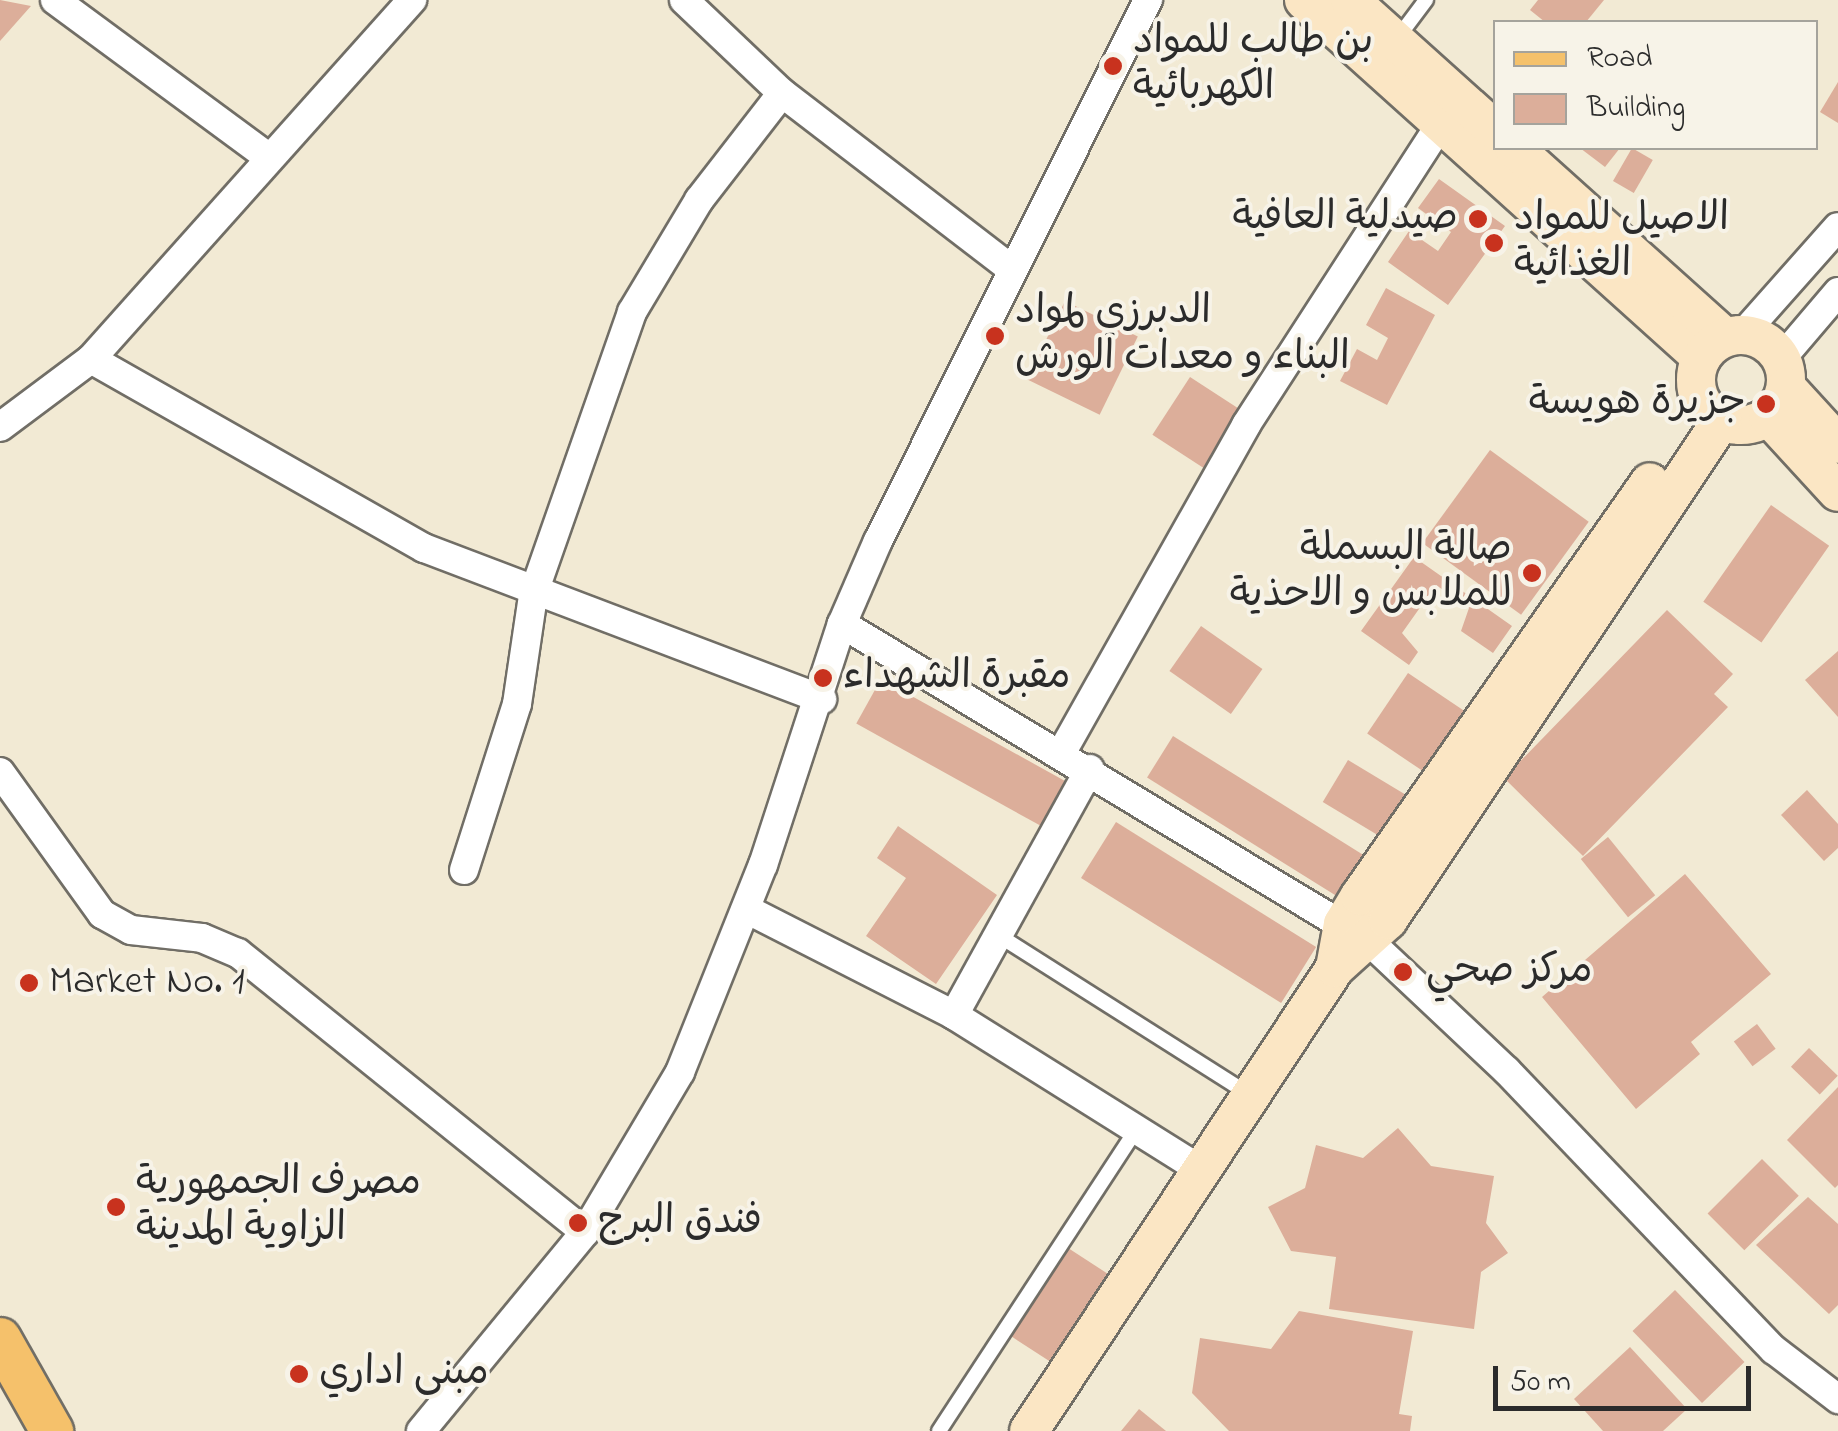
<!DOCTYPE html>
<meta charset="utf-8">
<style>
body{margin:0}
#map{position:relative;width:1838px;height:1431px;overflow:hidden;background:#f2ead4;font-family:"Indie Flower","Playpen Sans Arabic",sans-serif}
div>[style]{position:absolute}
.building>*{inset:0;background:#dcae9a;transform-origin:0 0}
.roads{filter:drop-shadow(2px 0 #716e66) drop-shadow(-2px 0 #716e66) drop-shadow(0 2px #716e66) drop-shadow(0 -2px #716e66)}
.lane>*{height:14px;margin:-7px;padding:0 7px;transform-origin:7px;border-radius:7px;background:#fff}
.street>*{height:28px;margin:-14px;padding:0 14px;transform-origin:14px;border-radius:14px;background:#fff}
.secondary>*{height:38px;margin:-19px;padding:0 19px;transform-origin:19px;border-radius:19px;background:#fbe6c4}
.secondary>.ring{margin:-19px;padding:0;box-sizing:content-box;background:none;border:38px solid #fbe6c4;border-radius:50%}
.primary>*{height:42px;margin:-21px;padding:0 21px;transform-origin:21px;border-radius:21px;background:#f5c16b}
.dots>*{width:28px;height:28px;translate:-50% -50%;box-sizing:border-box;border:5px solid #f7f3e8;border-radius:50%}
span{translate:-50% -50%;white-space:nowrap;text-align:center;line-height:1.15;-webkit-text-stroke:8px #f7f3e8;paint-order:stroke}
.poi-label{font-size:40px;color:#2b2b2b}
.left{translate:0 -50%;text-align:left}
.right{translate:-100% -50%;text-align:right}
.legend{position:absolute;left:1493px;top:20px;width:325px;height:130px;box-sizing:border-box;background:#f7f3e8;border:2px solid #a5a39c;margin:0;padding:12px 18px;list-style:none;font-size:30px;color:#2b2b2b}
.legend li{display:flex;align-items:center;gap:20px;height:50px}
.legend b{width:50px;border:2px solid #a5a39c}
.scale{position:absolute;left:1493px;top:1366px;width:258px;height:45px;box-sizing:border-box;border:5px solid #2b2b2b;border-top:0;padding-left:12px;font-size:30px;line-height:35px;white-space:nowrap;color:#2b2b2b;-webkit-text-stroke:8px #f7f3e8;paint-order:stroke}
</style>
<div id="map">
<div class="building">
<div style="clip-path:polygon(0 0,31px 6px,0 41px)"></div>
<div style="clip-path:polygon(1538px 0,1604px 0,1586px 22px,1545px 22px,1530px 10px)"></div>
<div style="clip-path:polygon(1838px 82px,1838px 123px,1820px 112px)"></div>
<div style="clip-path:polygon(1580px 148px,1620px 148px,1605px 167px)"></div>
<div style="left:1632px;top:148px;width:24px;height:38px;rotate:30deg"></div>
<div style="clip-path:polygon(1439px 179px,1505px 226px,1448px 305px,1388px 262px,1409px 231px,1438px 251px,1451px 232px,1418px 208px)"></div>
<div style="clip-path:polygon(1386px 288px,1435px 315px,1387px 405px,1340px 381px,1357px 349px,1377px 360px,1388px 338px,1366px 325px)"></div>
<div style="left:1065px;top:301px;width:81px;height:87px;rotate:26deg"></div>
<div style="left:1190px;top:377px;width:67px;height:69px;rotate:33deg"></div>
<div style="left:1490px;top:450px;width:122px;height:115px;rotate:36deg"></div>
<div style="left:1771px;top:505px;width:71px;height:118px;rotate:35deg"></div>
<div style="clip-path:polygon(1414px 557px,1512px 626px,1493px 653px,1461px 631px,1469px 608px,1436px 585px,1402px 633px,1418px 652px,1409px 665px,1361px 631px)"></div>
<div style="clip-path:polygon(1667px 610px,1733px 674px,1714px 694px,1728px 707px,1583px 856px,1504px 778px)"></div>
<div style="left:1201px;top:626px;width:75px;height:55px;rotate:35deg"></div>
<div style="clip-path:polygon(1838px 651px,1838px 717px,1805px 680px)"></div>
<div style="left:1408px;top:673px;width:73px;height:73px;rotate:34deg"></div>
<div style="left:881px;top:679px;width:214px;height:51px;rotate:29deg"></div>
<div style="left:1173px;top:736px;width:233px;height:49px;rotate:32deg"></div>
<div style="left:1348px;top:760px;width:78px;height:49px;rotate:31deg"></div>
<div style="clip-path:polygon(1807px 790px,1838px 824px,1838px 848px,1824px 861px,1781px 815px)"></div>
<div style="left:1116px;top:822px;width:236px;height:66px;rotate:32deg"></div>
<div style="clip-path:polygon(898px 826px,997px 895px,936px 984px,866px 936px,906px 878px,877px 858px)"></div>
<div style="left:1608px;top:837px;width:75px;height:35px;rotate:51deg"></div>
<div style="clip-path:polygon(1685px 874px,1771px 974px,1691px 1042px,1700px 1054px,1636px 1109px,1542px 997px)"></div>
<div style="left:1757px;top:1024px;width:31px;height:29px;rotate:53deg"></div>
<div style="left:1809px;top:1048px;width:40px;height:26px;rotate:44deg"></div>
<div style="clip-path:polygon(1838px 1087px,1838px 1185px,1835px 1188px,1787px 1140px)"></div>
<div style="clip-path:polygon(1398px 1128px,1431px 1166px,1494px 1176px,1486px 1223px,1508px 1253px,1481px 1272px,1474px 1329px,1329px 1309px,1336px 1257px,1291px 1251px,1268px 1207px,1305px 1188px,1316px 1145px,1363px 1158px)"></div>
<div style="left:1762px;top:1159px;width:52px;height:77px;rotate:45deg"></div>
<div style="clip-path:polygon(1808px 1197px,1838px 1224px,1838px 1305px,1829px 1314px,1756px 1245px)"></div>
<div style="left:1065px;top:1246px;width:54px;height:105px;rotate:33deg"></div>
<div style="left:1675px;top:1290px;width:100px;height:59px;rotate:46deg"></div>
<div style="clip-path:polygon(1299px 1311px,1413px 1331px,1399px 1414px,1412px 1416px,1410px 1431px,1229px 1431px,1192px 1393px,1200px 1338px,1271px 1349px)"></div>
<div style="clip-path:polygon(1630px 1347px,1687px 1409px,1663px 1431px,1603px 1431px,1574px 1399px)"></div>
<div style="clip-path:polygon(1139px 1409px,1166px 1431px,1121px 1431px)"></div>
</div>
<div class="roads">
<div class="lane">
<div style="left:1396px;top:40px;width:50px;rotate:-53.1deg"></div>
<div style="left:998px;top:935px;width:299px;rotate:32.4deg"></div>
<div style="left:939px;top:1431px;width:356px;rotate:-56.8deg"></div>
</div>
<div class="street">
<div style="left:55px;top:0;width:265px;rotate:36.4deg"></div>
<div style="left:684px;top:0;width:135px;rotate:43.5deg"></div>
<div style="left:782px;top:93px;width:287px;rotate:37.5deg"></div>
<div style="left:1742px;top:335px;width:144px;rotate:-48.4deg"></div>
<div style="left:91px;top:359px;width:383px;rotate:29.6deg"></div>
<div style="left:424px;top:548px;width:426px;rotate:20.8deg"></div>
<div style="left:1781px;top:359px;width:88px;rotate:-49.6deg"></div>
<div style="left:0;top:427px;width:114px;rotate:-36.8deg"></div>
<div style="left:91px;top:359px;width:482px;rotate:-48.2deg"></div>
<div style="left:842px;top:624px;width:616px;rotate:31.06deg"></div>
<div style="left:1370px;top:942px;width:188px;rotate:43.3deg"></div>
<div style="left:1507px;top:1071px;width:386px;rotate:46.3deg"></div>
<div style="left:1774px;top:1350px;width:81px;rotate:37.4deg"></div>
<div style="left:1062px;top:752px;width:375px;rotate:-60.6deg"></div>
<div style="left:1246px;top:425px;width:355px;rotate:-57.1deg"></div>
<div style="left:0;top:772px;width:175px;rotate:54.3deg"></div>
<div style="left:102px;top:914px;width:33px;rotate:29deg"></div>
<div style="left:131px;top:930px;width:71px;rotate:6.4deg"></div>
<div style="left:202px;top:938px;width:39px;rotate:23deg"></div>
<div style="left:238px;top:953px;width:445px;rotate:38.8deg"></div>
<div style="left:464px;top:870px;width:174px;rotate:-72.3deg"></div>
<div style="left:517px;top:704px;width:110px;rotate:-81.6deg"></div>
<div style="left:533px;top:595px;width:300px;rotate:-70.7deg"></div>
<div style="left:632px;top:312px;width:131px;rotate:-59.1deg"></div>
<div style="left:699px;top:200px;width:135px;rotate:-52.2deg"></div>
<div style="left:746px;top:909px;width:233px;rotate:27deg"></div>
<div style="left:954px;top:1015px;width:292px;rotate:32.1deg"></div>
<div style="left:954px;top:1015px;width:281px;rotate:-61.1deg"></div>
<div style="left:421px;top:1431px;width:258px;rotate:-50.5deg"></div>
<div style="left:585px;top:1232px;width:186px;rotate:-59.3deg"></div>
<div style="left:680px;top:1072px;width:223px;rotate:-68.2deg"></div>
<div style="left:763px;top:865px;width:254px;rotate:-71.9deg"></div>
<div style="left:842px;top:624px;width:90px;rotate:-66.6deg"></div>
<div style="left:878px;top:541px;width:605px;rotate:-63.48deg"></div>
</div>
<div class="secondary">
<div style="left:1304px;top:0;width:535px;rotate:41.97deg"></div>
<div style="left:1350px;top:0;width:196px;rotate:41.9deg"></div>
<div style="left:1514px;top:148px;width:283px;rotate:41.9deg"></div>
<div class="ring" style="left:1696px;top:335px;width:52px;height:52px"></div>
<div style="left:1786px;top:387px;width:77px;rotate:47.6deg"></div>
<div style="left:1768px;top:416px;width:103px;rotate:47.4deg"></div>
<div style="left:1335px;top:968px;width:45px;rotate:-79.7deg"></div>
<div style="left:1343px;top:924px;width:33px;rotate:-59deg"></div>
<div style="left:1360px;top:896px;width:505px;rotate:-54.99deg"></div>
<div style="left:1029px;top:1431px;width:555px;rotate:-56.54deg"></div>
<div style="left:1335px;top:968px;width:72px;rotate:-42.2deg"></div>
<div style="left:1388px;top:920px;width:601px;rotate:-56.26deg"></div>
</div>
<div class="primary">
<div style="left:0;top:1339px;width:106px;rotate:60.5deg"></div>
</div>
</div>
<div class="dots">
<div style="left:1113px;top:66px;background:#c8321e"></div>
<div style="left:1478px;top:219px;background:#c8321e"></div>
<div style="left:1494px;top:243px;background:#c8321e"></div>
<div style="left:995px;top:336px;background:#c8321e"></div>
<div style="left:1766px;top:404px;background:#c8321e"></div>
<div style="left:1532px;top:573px;background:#c8321e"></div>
<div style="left:823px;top:678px;background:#c8321e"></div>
<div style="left:1403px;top:972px;background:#c8321e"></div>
<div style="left:29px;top:983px;background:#c8321e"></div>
<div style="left:116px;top:1207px;background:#c8321e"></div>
<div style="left:578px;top:1223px;background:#c8321e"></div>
<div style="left:299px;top:1374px;background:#c8321e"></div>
</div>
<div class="poi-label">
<span class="left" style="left:1133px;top:66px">بن طالب للمواد<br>الكهربائية</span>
<span class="right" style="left:1458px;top:219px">صيدلية العافية</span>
<span class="left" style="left:1514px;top:243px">الاصيل للمواد<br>الغذائية</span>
<span class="left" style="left:1015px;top:336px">الدبرزي لمواد<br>البناء و معدات الورش</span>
<span class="right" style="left:1746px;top:404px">جزيرة هويسة</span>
<span class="right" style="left:1512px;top:573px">صالة البسملة<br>للملابس و الاحذية</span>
<span class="left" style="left:843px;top:678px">مقبرة الشهداء</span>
<span class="left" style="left:1426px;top:972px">مركز صحي</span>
<span class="left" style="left:49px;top:983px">Market No. 1</span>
<span class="left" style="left:136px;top:1207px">مصرف الجمهورية<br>الزاوية المدينة</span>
<span class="left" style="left:598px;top:1223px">فندق البرج</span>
<span class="left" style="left:319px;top:1374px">مبنى اداري</span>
</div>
<ul class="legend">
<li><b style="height:12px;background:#f5c16b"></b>Road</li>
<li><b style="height:28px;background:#dcae9a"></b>Building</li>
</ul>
<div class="scale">50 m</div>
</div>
